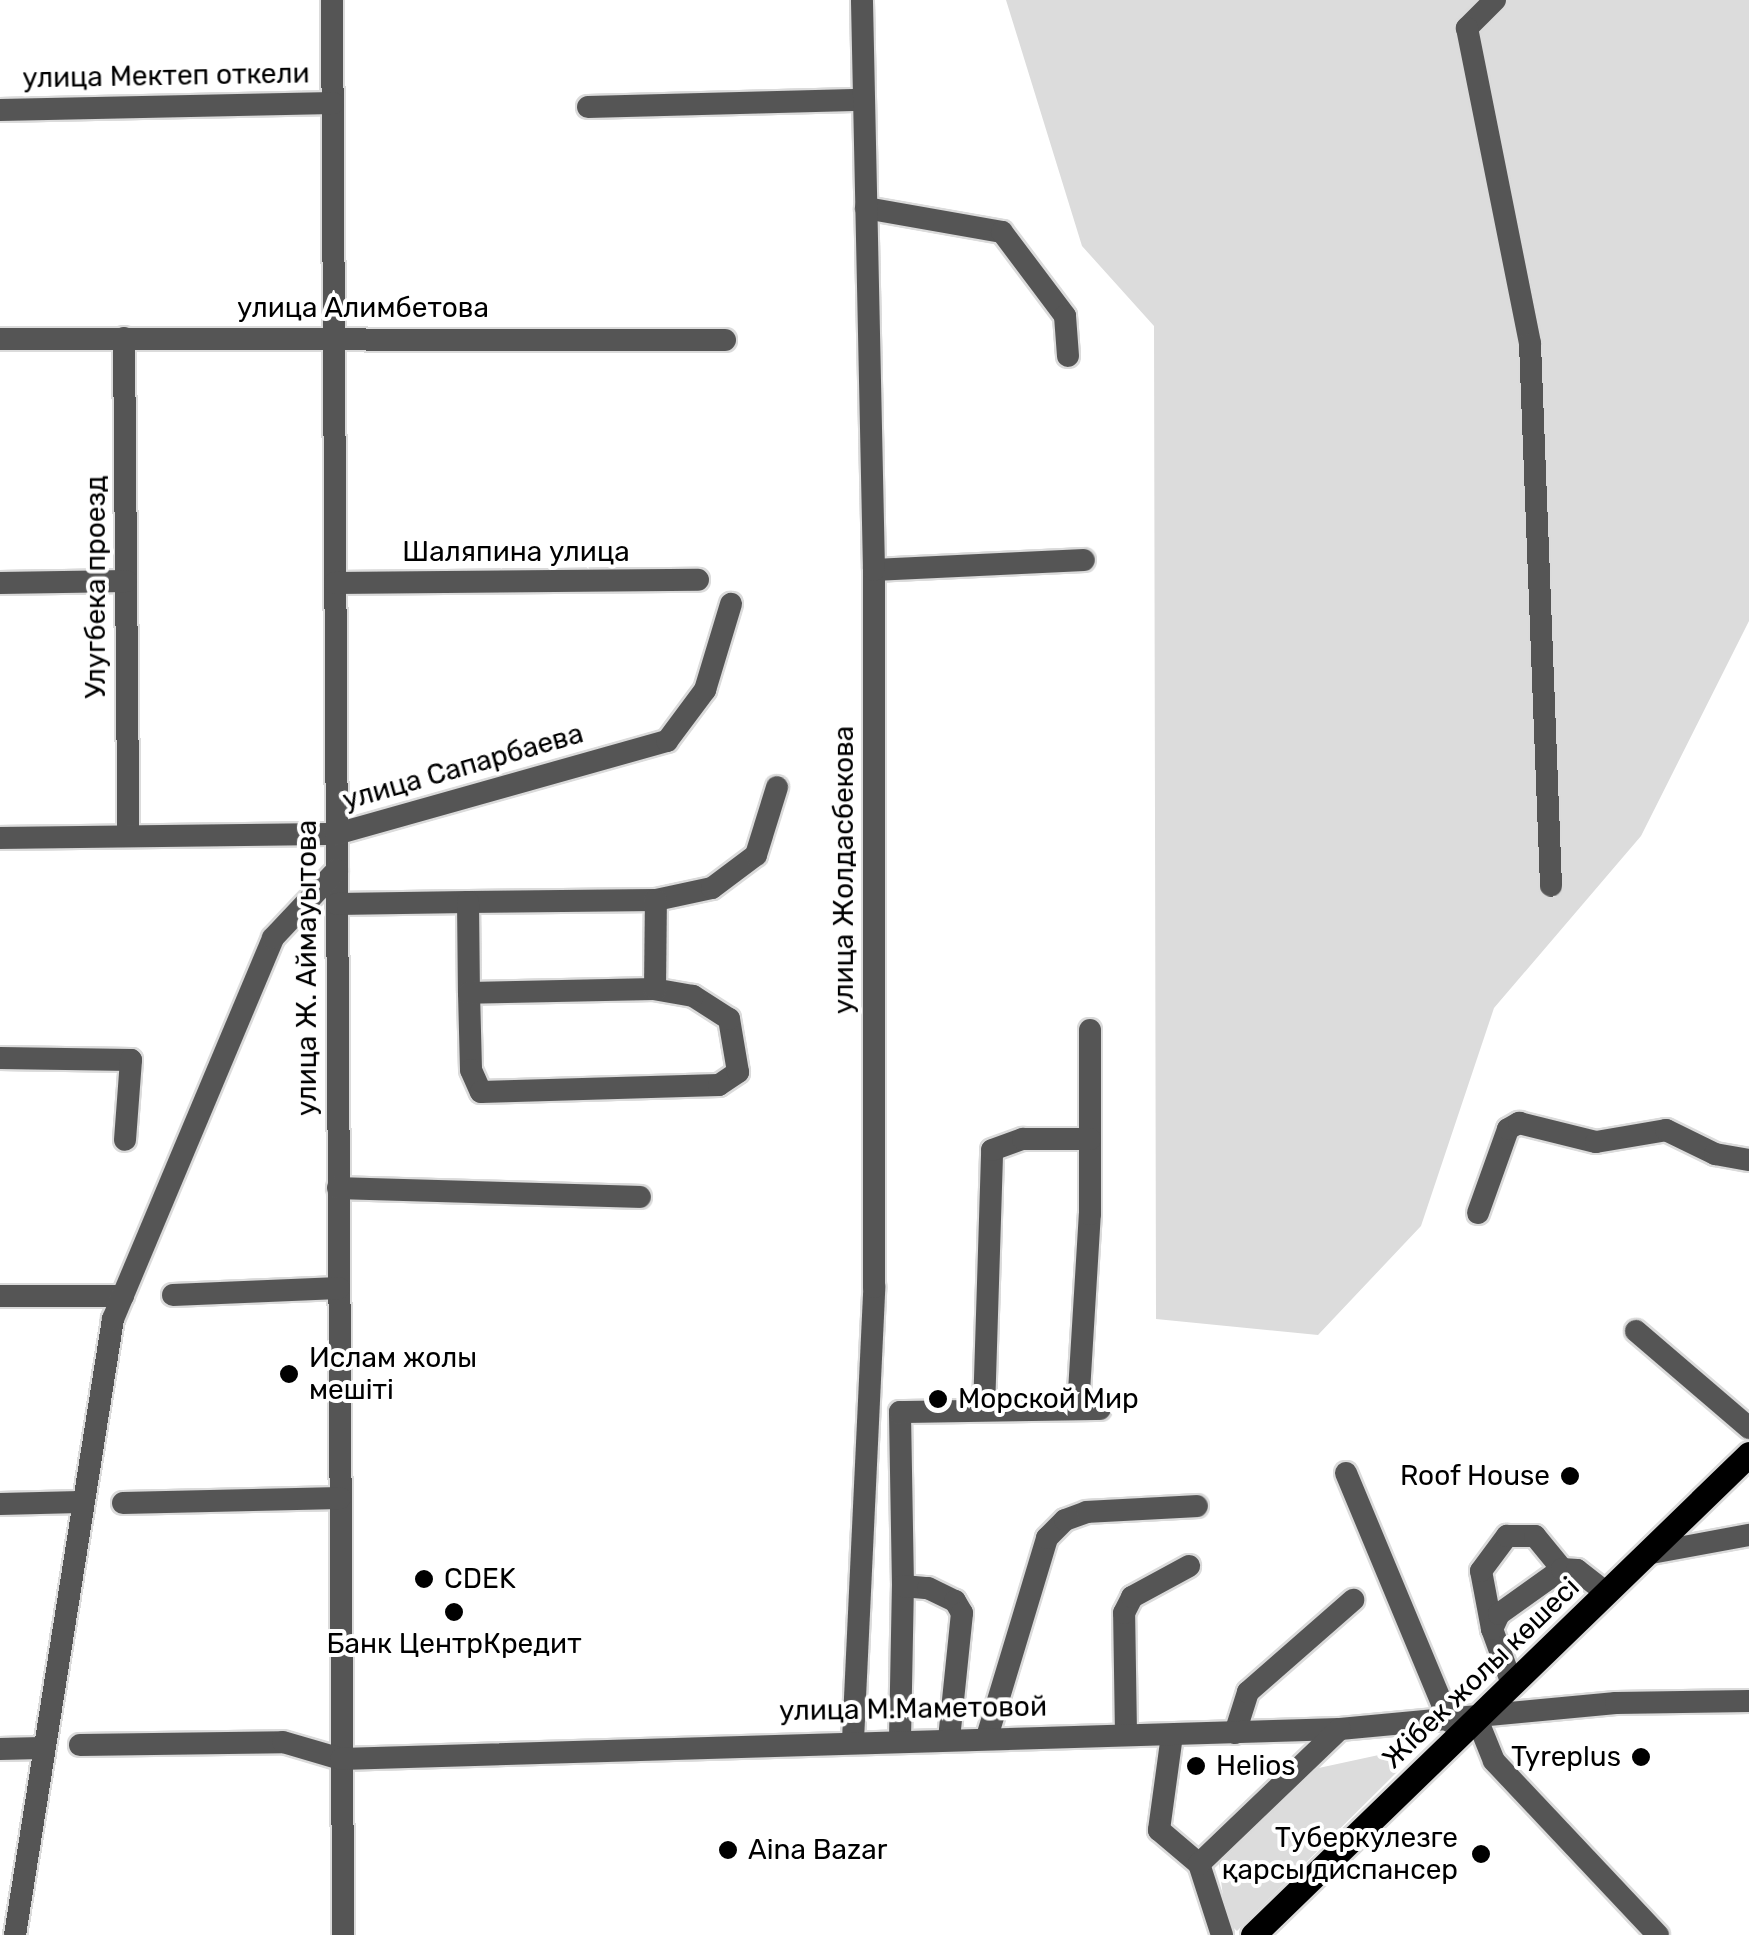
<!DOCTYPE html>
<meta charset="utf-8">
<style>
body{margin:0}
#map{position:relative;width:1749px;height:1935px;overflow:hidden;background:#fff;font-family:Rubik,sans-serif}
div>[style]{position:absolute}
.green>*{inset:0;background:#dcdcdc}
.roads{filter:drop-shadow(2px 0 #dbdbdb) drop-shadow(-2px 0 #dbdbdb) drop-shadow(0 2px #dbdbdb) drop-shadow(0 -2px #dbdbdb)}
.minor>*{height:22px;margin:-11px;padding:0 11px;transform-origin:11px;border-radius:11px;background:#555}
.major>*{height:25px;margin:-12.5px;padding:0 12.5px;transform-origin:12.5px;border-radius:12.5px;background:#000}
.dots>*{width:28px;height:28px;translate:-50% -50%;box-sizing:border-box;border:5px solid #fff;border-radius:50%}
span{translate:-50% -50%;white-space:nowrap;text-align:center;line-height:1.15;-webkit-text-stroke:8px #fff;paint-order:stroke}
.street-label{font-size:28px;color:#000}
.poi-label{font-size:28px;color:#000}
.left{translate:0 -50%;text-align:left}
.right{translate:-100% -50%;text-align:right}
</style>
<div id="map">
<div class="green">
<div style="clip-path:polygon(1006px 0,1749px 0,1749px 621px,1641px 836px,1494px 1008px,1421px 1226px,1318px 1335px,1156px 1319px,1154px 326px,1082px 246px)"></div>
<div style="clip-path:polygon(1388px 1753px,1400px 1769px,1237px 1931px,1226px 1921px,1219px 1864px,1314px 1769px)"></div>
</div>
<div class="roads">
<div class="minor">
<div style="left:332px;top:0;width:1935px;rotate:89.67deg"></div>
<div style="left:1495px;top:0;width:40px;rotate:135deg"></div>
<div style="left:1467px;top:28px;width:322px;rotate:78.7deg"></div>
<div style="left:1530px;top:344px;width:542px;rotate:87.78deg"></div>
<div style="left:588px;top:107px;width:275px;rotate:-1.5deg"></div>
<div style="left:0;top:110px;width:333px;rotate:-1.2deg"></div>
<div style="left:866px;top:208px;width:138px;rotate:10deg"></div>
<div style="left:1002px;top:232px;width:105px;rotate:53.1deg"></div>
<div style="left:1065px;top:316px;width:40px;rotate:85.7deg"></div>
<div style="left:124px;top:338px;width:498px;rotate:89.5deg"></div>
<div style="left:0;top:339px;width:725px;rotate:0.08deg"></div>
<div style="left:874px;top:570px;width:210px;rotate:-2.7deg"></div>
<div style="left:0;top:583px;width:126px;rotate:-0.9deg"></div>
<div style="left:335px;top:583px;width:363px;rotate:-0.5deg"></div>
<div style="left:0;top:838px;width:336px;rotate:-0.7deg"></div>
<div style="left:336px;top:834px;width:344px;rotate:-15.7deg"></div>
<div style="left:667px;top:741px;width:64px;rotate:-53.3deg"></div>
<div style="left:705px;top:690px;width:90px;rotate:-73.2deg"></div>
<div style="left:468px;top:902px;width:188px;rotate:-0.6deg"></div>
<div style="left:656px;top:900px;width:57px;rotate:-12.1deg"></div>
<div style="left:712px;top:888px;width:55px;rotate:-36.9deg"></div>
<div style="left:756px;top:855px;width:71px;rotate:-72.8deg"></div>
<div style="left:337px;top:904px;width:131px;rotate:-0.9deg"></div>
<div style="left:468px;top:902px;width:91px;rotate:89.4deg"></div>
<div style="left:469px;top:993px;width:77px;rotate:88.5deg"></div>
<div style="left:471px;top:1070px;width:24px;rotate:66deg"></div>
<div style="left:481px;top:1092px;width:238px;rotate:-1.7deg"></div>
<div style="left:719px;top:1085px;width:23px;rotate:-34deg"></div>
<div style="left:738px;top:1072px;width:54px;rotate:-99.6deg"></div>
<div style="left:729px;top:1019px;width:43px;rotate:-147.4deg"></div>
<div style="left:693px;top:996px;width:39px;rotate:-170deg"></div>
<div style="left:655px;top:989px;width:186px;rotate:178.8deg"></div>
<div style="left:655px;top:989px;width:89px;rotate:-89.4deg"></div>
<div style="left:0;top:1058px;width:131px;rotate:0.9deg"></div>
<div style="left:131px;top:1060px;width:80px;rotate:94.3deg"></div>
<div style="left:338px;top:1188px;width:302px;rotate:1.7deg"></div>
<div style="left:1478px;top:1213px;width:89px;rotate:-70.3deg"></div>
<div style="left:1508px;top:1129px;width:13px;rotate:-29deg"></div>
<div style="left:1519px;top:1123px;width:79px;rotate:13.9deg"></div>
<div style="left:1596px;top:1142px;width:71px;rotate:-9.7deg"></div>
<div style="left:1666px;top:1130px;width:55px;rotate:26.1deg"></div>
<div style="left:1715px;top:1154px;width:35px;rotate:10deg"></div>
<div style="left:173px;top:1295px;width:166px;rotate:-2.4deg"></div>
<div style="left:0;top:1296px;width:123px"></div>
<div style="left:1636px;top:1331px;width:149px;rotate:40.6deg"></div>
<div style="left:1078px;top:1408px;width:194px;rotate:-86.5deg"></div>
<div style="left:1090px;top:1214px;width:184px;rotate:-90deg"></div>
<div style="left:984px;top:1410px;width:260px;rotate:-88.2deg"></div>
<div style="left:992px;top:1150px;width:33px;rotate:-20deg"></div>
<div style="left:1023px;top:1139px;width:67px"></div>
<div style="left:1346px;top:1473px;width:269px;rotate:67.4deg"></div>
<div style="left:123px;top:1503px;width:217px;rotate:-1.3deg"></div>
<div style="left:0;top:1504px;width:80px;rotate:-1.4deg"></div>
<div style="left:1646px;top:1554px;width:105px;rotate:-10.5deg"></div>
<div style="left:903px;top:1586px;width:174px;rotate:-91deg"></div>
<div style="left:900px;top:1412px;width:200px;rotate:-0.9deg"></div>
<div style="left:1492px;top:1629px;width:59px;rotate:-100.7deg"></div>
<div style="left:1481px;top:1571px;width:44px;rotate:-53.4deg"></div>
<div style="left:1507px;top:1536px;width:28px"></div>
<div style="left:1535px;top:1536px;width:43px;rotate:50.7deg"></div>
<div style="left:1512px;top:1684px;width:59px;rotate:-110deg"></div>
<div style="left:1492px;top:1629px;width:17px;rotate:-65deg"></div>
<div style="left:1499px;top:1614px;width:77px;rotate:-35.5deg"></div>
<div style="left:1562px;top:1569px;width:15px;rotate:4deg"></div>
<div style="left:1577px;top:1570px;width:37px;rotate:38deg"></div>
<div style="left:1477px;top:1719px;width:45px;rotate:68deg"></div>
<div style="left:1494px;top:1761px;width:239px;rotate:46.7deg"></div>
<div style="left:1235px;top:1733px;width:43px;rotate:-72.4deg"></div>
<div style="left:1248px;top:1692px;width:140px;rotate:-41.2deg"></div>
<div style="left:1126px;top:1734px;width:121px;rotate:-90.9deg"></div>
<div style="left:1124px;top:1613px;width:18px;rotate:-63deg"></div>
<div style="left:1132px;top:1597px;width:65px;rotate:-28.5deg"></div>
<div style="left:1172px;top:1735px;width:96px;rotate:97.8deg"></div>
<div style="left:1159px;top:1830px;width:52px;rotate:40.4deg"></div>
<div style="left:987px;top:1737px;width:208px;rotate:-73.2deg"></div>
<div style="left:1047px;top:1538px;width:25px;rotate:-45deg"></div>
<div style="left:1065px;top:1520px;width:23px;rotate:-20deg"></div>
<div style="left:1087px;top:1512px;width:110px;rotate:-3.1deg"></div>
<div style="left:900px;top:1739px;width:153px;rotate:-88.9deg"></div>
<div style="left:903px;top:1586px;width:25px;rotate:5deg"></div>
<div style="left:928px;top:1588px;width:30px;rotate:26deg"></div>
<div style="left:955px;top:1601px;width:14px;rotate:60deg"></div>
<div style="left:962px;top:1613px;width:126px;rotate:95.9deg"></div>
<div style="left:853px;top:1740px;width:453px;rotate:-87.3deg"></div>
<div style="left:874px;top:1287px;width:717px;rotate:-90deg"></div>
<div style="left:874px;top:570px;width:570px;rotate:-91.21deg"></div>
<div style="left:80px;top:1745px;width:203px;rotate:-0.8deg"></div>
<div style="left:283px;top:1742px;width:60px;rotate:16.3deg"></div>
<div style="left:341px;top:1759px;width:999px;rotate:-1.72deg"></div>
<div style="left:1340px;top:1729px;width:277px;rotate:-5.4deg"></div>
<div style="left:1616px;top:1703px;width:133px;rotate:-0.9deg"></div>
<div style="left:0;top:1749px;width:41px;rotate:-1.4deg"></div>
<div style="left:15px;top:1935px;width:624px;rotate:-80.96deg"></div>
<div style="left:113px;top:1319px;width:413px;rotate:-67.2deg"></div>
<div style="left:273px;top:938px;width:93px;rotate:-46.7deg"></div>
<div style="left:1222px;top:1935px;width:75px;rotate:-107.9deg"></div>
<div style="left:1199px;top:1864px;width:195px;rotate:-43.8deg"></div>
</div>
<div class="major">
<div style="left:1253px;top:1935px;width:691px;rotate:-44.12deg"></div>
</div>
</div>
<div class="dots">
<div style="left:289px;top:1374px;background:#000"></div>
<div style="left:938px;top:1399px;background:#000"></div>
<div style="left:1570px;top:1476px;background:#000"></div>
<div style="left:424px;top:1579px;background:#000"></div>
<div style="left:454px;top:1612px;background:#000"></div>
<div style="left:1641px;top:1757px;background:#000"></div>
<div style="left:1196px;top:1766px;background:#000"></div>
<div style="left:728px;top:1850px;background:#000"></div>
<div style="left:1481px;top:1854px;background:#000"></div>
</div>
<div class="street-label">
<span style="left:166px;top:76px;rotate:-1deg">улица Мектеп откели</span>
<span style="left:363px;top:308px">улица Алимбетова</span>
<span style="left:516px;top:552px">Шаляпина улица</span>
<span style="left:96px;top:587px;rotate:-90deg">Улугбека проезд</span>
<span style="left:463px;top:767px;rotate:-16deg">улица Сапарбаева</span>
<span style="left:844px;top:870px;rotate:-90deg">улица Жолдасбекова</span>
<span style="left:307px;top:968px;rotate:-90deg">улица Ж. Аймауытова</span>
<span style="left:1481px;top:1673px;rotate:-44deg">Жібек жолы көшесі</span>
<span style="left:913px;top:1709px;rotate:-1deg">улица М.Маметовой</span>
</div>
<div class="poi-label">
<span class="left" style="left:309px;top:1374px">Ислам жолы<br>мешіті</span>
<span class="left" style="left:958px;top:1399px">Морской Мир</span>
<span class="right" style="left:1550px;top:1476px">Roof House</span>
<span class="left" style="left:444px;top:1579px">CDEK</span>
<span style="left:454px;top:1644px">Банк ЦентрКредит</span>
<span class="right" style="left:1621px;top:1757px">Tyreplus</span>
<span class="left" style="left:1216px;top:1766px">Helios</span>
<span class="right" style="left:1458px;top:1854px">Туберкулезге<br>қарсы диспансер</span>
<span class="left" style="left:748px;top:1850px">Aina Bazar</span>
</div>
</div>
